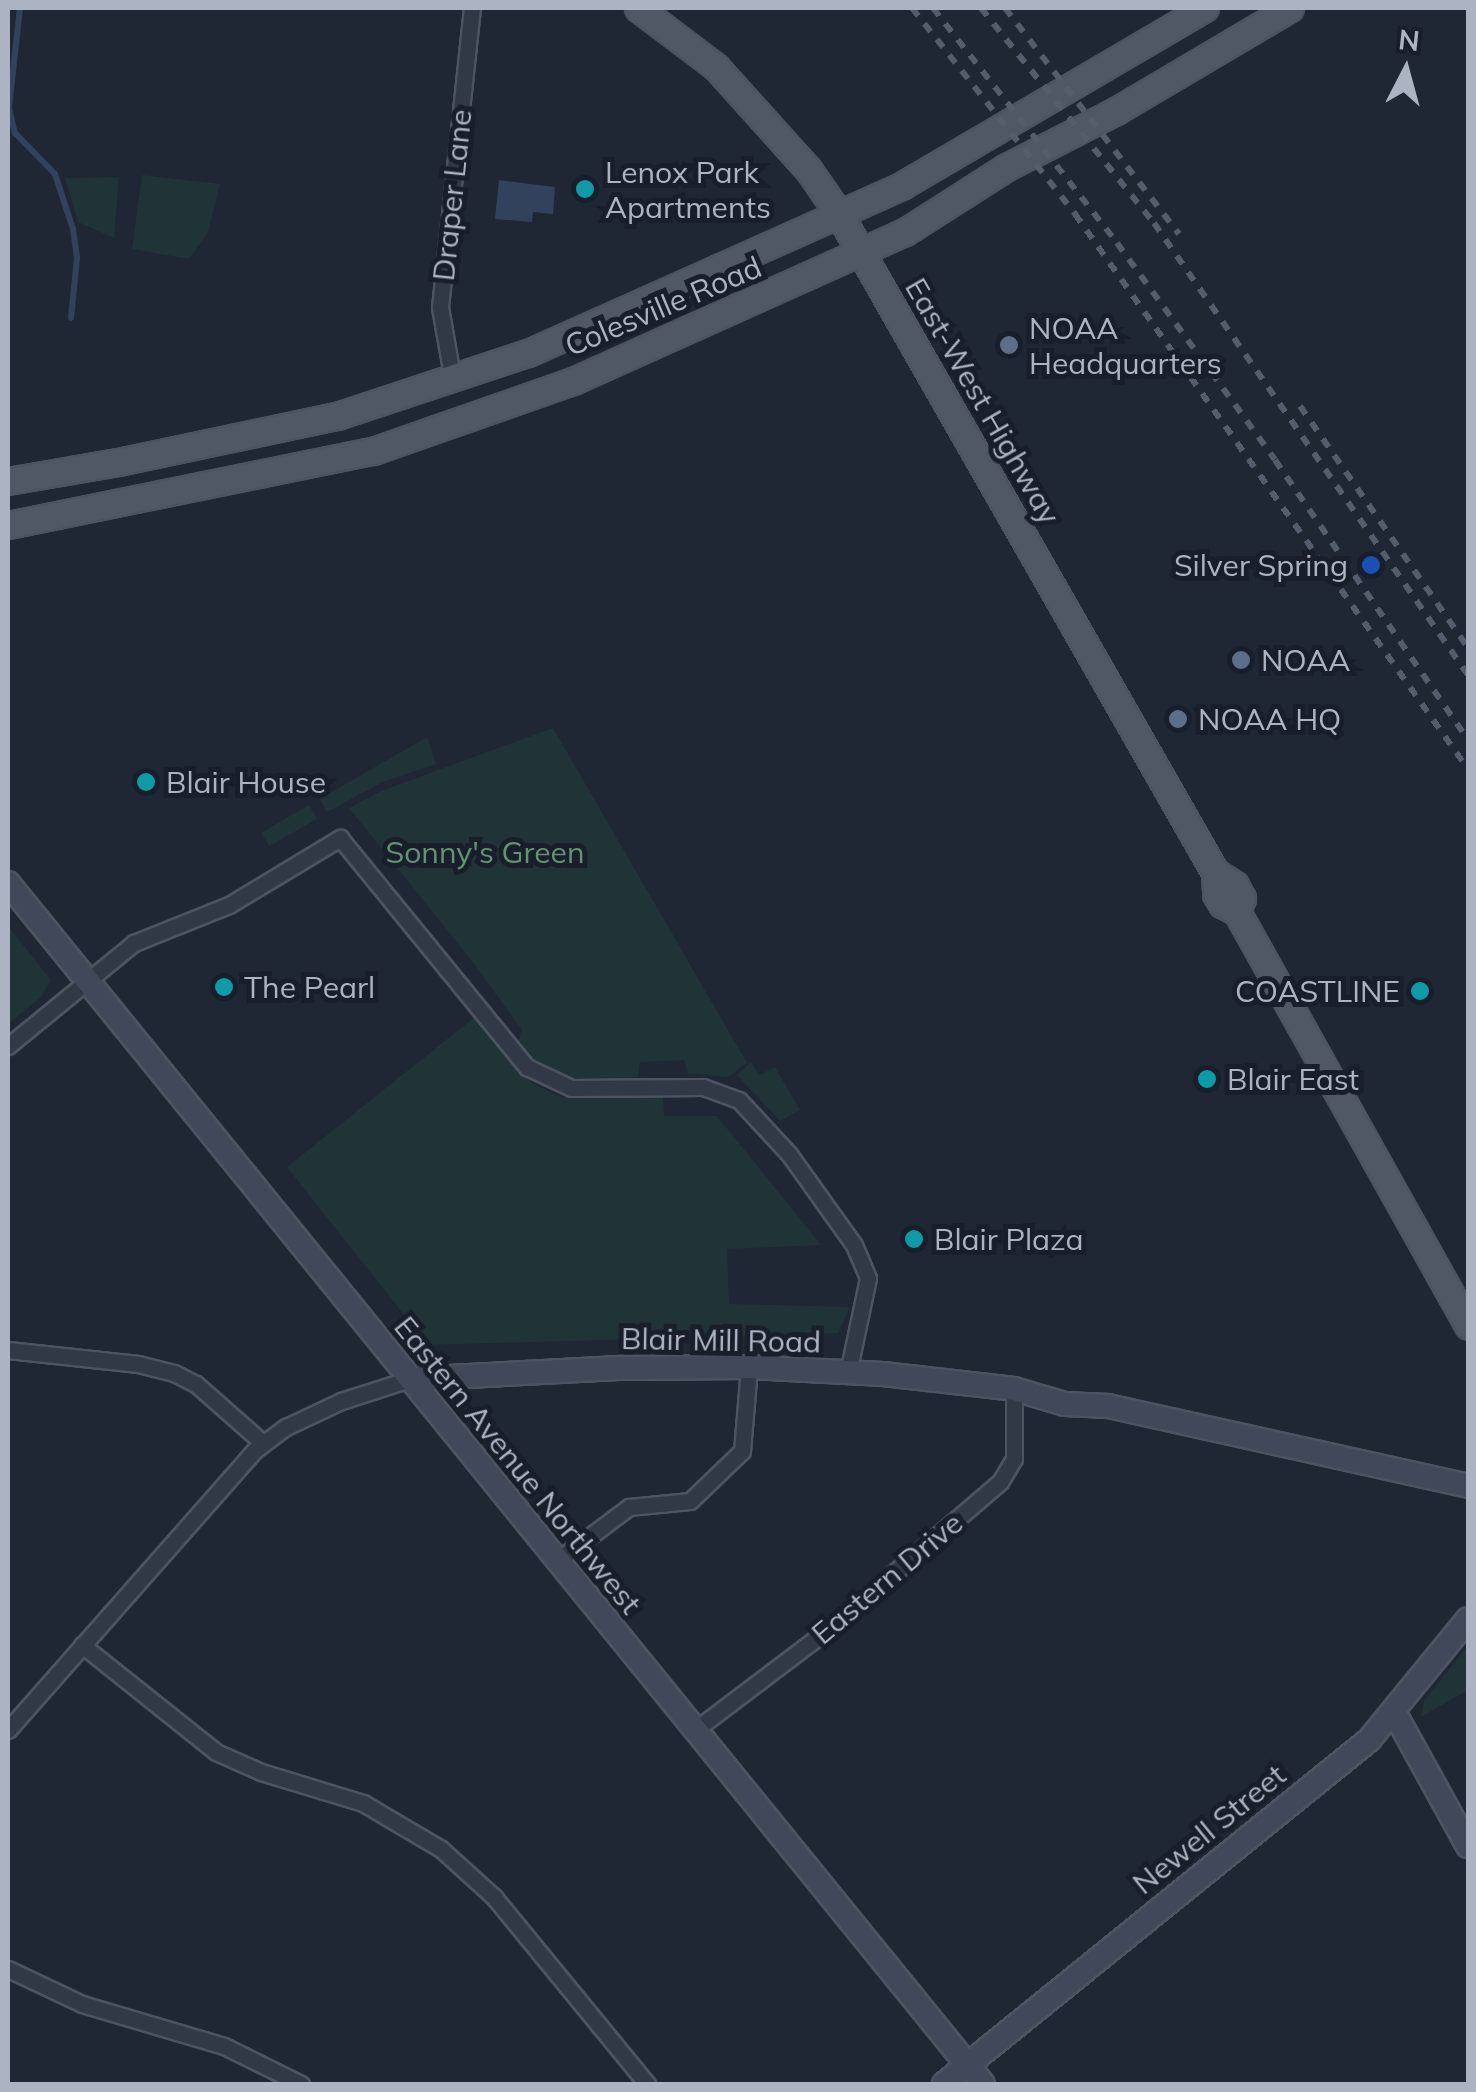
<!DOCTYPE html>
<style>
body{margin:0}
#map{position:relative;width:1476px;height:2092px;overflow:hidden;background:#1f2735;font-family:Mulish,sans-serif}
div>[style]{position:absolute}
.green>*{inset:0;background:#203336;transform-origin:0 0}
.water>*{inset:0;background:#32425d}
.stream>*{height:6px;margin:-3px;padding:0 3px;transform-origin:3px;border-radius:3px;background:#32425d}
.roads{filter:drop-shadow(2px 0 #4d5461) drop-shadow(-2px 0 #4d5461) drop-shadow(0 2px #4d5461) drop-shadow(0 -2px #4d5461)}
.street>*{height:15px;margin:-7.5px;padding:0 7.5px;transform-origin:7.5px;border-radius:7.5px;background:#323946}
.secondary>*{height:22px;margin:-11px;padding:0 11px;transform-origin:11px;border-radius:11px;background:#404859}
.primary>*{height:25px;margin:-12.5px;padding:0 12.5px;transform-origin:12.5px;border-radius:12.5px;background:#505866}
.rail>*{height:6px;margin-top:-3px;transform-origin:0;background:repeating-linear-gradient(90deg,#545d6d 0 10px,transparent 0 20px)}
.dots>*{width:28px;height:28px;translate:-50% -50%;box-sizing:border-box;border:5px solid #181f2a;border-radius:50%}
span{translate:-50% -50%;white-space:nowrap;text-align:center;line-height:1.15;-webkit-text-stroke:10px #181f2a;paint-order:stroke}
.poi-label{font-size:30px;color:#acb4c3}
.left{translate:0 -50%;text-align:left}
.right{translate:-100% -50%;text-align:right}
.street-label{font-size:30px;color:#acb4c3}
.park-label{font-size:30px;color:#649371}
.frame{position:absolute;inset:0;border:10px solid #acb4c3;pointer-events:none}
.north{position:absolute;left:1356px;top:20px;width:100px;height:100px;-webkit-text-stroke:8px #181f2a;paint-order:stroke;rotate:6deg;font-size:28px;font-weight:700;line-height:40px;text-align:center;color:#acb4c3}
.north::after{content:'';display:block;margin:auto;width:35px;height:45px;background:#acb4c3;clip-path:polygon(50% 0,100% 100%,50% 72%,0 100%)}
</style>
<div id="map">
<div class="green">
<div style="clip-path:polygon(142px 175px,220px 184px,208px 232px,189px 259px,132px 249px)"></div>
<div style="clip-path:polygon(119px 177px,114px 238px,78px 222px,65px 178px)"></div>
<div style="clip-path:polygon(553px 728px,747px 1063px,728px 1077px,688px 1073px,684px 1060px,640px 1062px,638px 1077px,594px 1081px,558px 1076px,532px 1059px,518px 1041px,522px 1030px,472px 961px,349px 808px,381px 791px)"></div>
<div style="clip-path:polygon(427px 737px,436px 764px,383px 782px,327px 812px,320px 799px)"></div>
<div style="left:309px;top:805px;width:16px;height:55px;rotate:60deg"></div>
<div style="clip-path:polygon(8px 926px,51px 980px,42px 996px,8px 1024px)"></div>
<div style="clip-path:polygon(476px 1016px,532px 1083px,561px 1097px,663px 1098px,664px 1116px,717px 1116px,821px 1245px,727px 1249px,729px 1304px,850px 1307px,838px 1333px,428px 1345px,287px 1167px)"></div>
<div style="clip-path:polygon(751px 1062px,759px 1075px,775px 1067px,800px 1110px,780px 1121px,737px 1075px)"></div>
<div style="clip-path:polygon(1468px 1646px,1468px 1690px,1421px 1717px,1424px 1701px)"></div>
</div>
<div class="water">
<div style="clip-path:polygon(499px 180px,555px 187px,553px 214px,533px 212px,532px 222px,495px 219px)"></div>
</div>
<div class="stream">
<div style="left:20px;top:8px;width:101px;rotate:96.3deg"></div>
<div style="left:9px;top:108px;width:26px;rotate:77deg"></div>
<div style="left:15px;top:133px;width:57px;rotate:45.7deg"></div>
<div style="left:55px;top:174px;width:58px;rotate:71.9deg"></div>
<div style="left:73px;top:229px;width:29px;rotate:82deg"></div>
<div style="left:77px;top:258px;width:60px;rotate:95.7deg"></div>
</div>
<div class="roads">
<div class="street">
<div style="left:453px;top:381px;width:75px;rotate:-100deg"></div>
<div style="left:440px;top:307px;width:301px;rotate:-83.9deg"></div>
<div style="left:8px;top:1046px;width:163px;rotate:-39.3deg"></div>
<div style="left:134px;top:943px;width:102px;rotate:-21.8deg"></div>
<div style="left:229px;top:905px;width:130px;rotate:-31.1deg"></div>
<div style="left:340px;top:838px;width:296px;rotate:50.8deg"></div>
<div style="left:527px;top:1067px;width:49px;rotate:25.5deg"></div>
<div style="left:571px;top:1088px;width:132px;rotate:-0.4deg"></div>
<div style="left:703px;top:1087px;width:38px;rotate:20deg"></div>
<div style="left:739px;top:1100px;width:74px;rotate:47.2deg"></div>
<div style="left:789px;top:1154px;width:112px;rotate:54.5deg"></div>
<div style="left:854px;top:1245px;width:36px;rotate:67deg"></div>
<div style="left:868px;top:1278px;width:97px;rotate:101.9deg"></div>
<div style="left:8px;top:1350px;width:131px;rotate:6.1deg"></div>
<div style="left:138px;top:1364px;width:37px;rotate:14deg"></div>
<div style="left:174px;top:1373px;width:25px;rotate:27deg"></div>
<div style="left:196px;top:1384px;width:89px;rotate:41.4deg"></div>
<div style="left:558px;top:1560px;width:89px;rotate:-36.7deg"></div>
<div style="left:629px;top:1507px;width:61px;rotate:-5.6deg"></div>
<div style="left:690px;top:1501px;width:72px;rotate:-43.9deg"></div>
<div style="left:742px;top:1451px;width:84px;rotate:-85.2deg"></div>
<div style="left:82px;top:1645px;width:171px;rotate:38.6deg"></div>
<div style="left:216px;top:1752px;width:49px;rotate:24deg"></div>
<div style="left:261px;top:1772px;width:107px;rotate:16.9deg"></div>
<div style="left:363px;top:1803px;width:91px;rotate:30.5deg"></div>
<div style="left:441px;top:1849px;width:72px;rotate:42.2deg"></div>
<div style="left:494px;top:1897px;width:242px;rotate:50.7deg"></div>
<div style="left:8px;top:1730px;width:373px;rotate:-48.6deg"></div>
<div style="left:255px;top:1450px;width:39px;rotate:-37deg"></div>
<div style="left:286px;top:1427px;width:61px;rotate:-25.3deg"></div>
<div style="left:341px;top:1401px;width:72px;rotate:-17.7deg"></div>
<div style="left:695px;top:1730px;width:164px;rotate:-37.1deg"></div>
<div style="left:826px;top:1631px;width:229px;rotate:-40.6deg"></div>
<div style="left:1000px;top:1482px;width:27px;rotate:-59deg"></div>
<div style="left:1014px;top:1459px;width:70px;rotate:-90deg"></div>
<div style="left:8px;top:1969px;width:82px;rotate:25.3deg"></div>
<div style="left:82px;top:2004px;width:148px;rotate:16.5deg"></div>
<div style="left:224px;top:2046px;width:86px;rotate:26.3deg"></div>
</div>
<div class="secondary">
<div style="left:8px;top:883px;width:1547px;rotate:50.93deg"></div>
<div style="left:410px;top:1379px;width:213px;rotate:-3deg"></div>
<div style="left:623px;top:1368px;width:126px;rotate:-0.5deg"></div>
<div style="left:749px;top:1367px;width:134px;rotate:3deg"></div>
<div style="left:883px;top:1374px;width:132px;rotate:6.5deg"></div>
<div style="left:1014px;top:1389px;width:53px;rotate:16.4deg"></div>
<div style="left:1065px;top:1404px;width:43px;rotate:2.7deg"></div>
<div style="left:1108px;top:1406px;width:369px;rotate:12.5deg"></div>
<div style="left:1394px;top:1712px;width:153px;rotate:61.1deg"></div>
<div style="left:944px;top:2084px;width:547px;rotate:-38.99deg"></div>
<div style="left:1369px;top:1740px;width:156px;rotate:-50.7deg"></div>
</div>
<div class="primary">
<div style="left:638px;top:8px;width:98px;rotate:37.1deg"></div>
<div style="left:716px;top:67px;width:137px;rotate:48deg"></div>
<div style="left:808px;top:169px;width:55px;rotate:55.4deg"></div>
<div style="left:839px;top:214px;width:758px;rotate:60.26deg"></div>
<div style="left:1215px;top:872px;width:24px;rotate:33deg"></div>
<div style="left:1235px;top:885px;width:15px;rotate:62deg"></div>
<div style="left:1242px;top:898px;width:15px;rotate:110deg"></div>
<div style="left:8px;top:481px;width:112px;rotate:-9.8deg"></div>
<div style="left:118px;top:462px;width:224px;rotate:-11.9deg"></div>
<div style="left:337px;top:416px;width:201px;rotate:-18.3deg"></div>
<div style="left:528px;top:353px;width:411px;rotate:-24.1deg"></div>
<div style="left:903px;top:185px;width:350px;rotate:-30.4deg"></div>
<div style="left:8px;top:525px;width:372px;rotate:-11.5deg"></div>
<div style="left:373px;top:451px;width:212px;rotate:-19.3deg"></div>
<div style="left:573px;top:381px;width:364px;rotate:-24.2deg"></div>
<div style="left:905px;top:232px;width:119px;rotate:-32.6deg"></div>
<div style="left:1005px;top:168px;width:125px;rotate:-27.2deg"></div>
<div style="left:1116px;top:111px;width:202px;rotate:-30.6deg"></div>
<div style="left:1215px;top:872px;width:22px;rotate:87deg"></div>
<div style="left:1216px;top:894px;width:12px;rotate:59deg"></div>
<div style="left:1222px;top:904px;width:17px;rotate:28deg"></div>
<div style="left:1237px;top:912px;width:474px;rotate:60.8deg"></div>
</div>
</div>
<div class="rail">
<div style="left:912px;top:8px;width:263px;rotate:51.6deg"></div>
<div style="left:1075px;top:214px;width:680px;rotate:54.7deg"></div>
<div style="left:933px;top:8px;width:298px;rotate:51.9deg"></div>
<div style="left:1117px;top:243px;width:268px;rotate:53.9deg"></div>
<div style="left:1275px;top:460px;width:340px;rotate:55.4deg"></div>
<div style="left:981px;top:8px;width:276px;rotate:51.2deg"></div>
<div style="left:1154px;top:223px;width:550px;rotate:55.21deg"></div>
<div style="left:1005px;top:8px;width:285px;rotate:52.4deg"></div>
<div style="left:1300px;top:406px;width:295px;rotate:55.2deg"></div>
</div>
<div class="dots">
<div style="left:585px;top:189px;background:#0f9aa8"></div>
<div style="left:1009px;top:345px;background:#5c6f8a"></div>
<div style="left:1371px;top:565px;background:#1a4fb4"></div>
<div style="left:1241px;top:660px;background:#5c6f8a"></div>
<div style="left:1178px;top:719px;background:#5c6f8a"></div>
<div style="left:146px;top:782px;background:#0f9aa8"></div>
<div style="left:224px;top:987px;background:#0f9aa8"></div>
<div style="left:1420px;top:991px;background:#0f9aa8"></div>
<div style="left:1207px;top:1079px;background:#0f9aa8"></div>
<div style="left:914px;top:1239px;background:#0f9aa8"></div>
</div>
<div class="poi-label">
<span class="left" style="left:605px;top:189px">Lenox Park<br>Apartments</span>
<span class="left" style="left:1029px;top:345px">NOAA<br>Headquarters</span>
<span class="right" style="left:1348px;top:565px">Silver Spring</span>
<span class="left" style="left:1261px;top:660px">NOAA</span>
<span class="left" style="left:1198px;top:719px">NOAA HQ</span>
<span class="left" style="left:166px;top:782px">Blair House</span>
<span class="left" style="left:244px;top:987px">The Pearl</span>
<span class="right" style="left:1400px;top:991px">COASTLINE</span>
<span class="left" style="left:1227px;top:1079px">Blair East</span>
<span class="left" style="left:934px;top:1239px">Blair Plaza</span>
</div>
<div class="street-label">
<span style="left:452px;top:195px;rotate:-84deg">Draper Lane</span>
<span style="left:663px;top:306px;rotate:-23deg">Colesville Road</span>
<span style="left:983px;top:401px;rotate:60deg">East-West Highway</span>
<span style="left:721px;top:1340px;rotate:1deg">Blair Mill Road</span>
<span style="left:518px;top:1465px;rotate:51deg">Eastern Avenue Northwest</span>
<span style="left:887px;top:1578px;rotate:-40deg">Eastern Drive</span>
<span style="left:1209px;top:1829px;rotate:-39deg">Newell Street</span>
</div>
<div class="park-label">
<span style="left:485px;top:852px">Sonny's Green</span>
</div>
<div class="frame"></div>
<div class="north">N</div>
</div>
